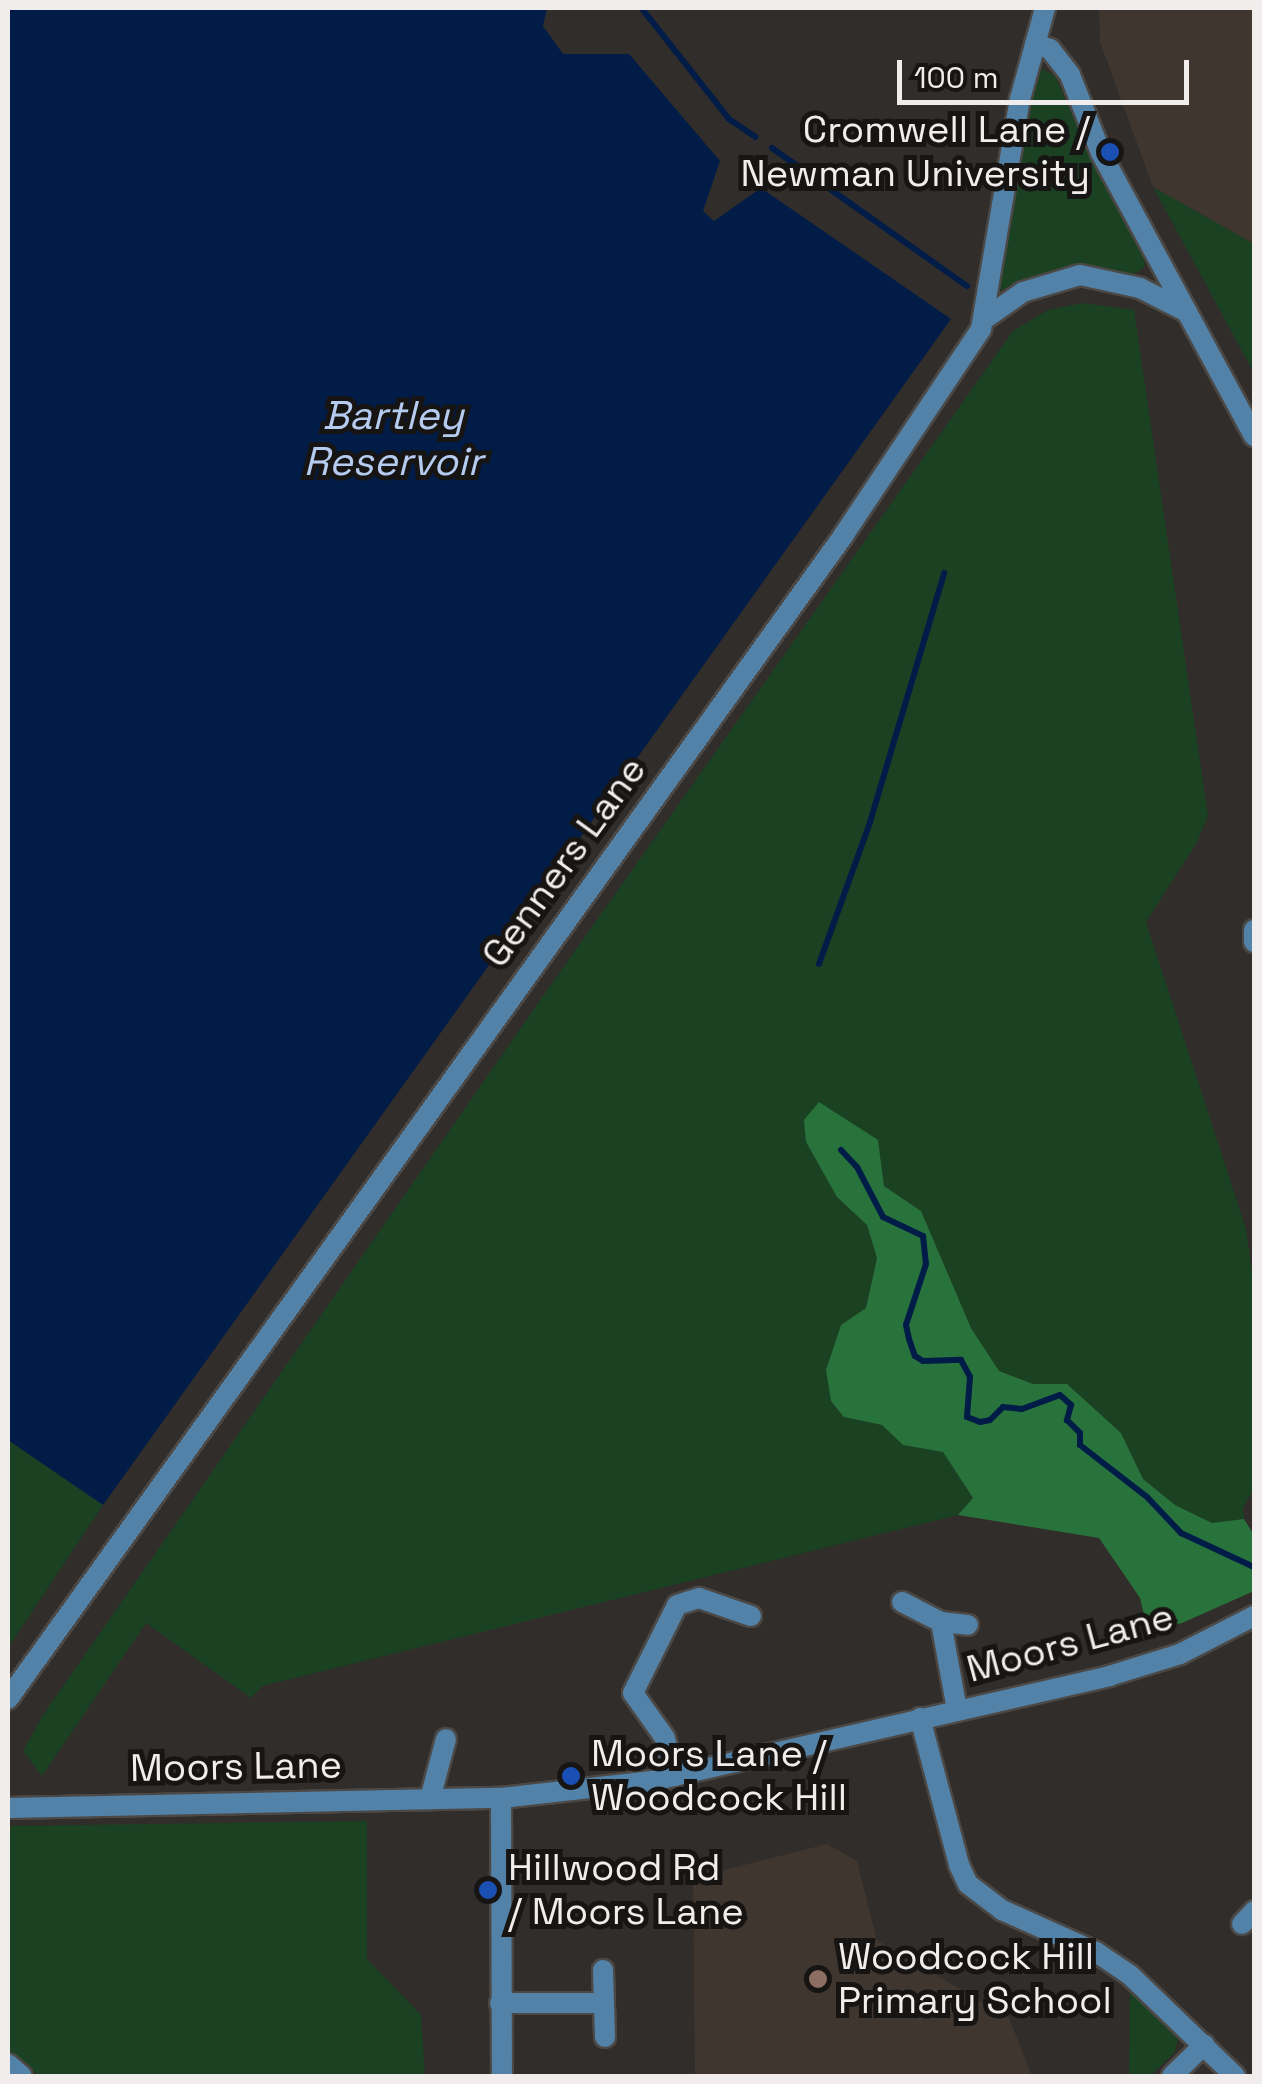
<!DOCTYPE html>
<style>
body{margin:0}
#map{position:relative;width:1262px;height:2084px;overflow:hidden;background:#302d2a;font-family:"Space Grotesk",sans-serif}
div>[style]{position:absolute}
.built>*{inset:0;background:#3f3630}
.green>*{inset:0;background:#1b4123}
.forest>*{inset:0;background:#28723b}
.water>*{inset:0;background:#021c48}
.stream>*{height:6px;margin:-3px;padding:0 3px;transform-origin:3px;border-radius:3px;background:#021c48}
.roads{filter:drop-shadow(2px 0 #4b4845) drop-shadow(-2px 0 #4b4845) drop-shadow(0 2px #4b4845) drop-shadow(0 -2px #4b4845)}
.minor>*{height:20px;margin:-10px;padding:0 10px;transform-origin:10px;border-radius:10px;background:#5382a8}
.tertiary>*{height:20px;margin:-10px;padding:0 10px;transform-origin:10px;border-radius:10px;background:#5382a8}
.dots>*{width:28px;height:28px;translate:-50% -50%;box-sizing:border-box;border:5px solid #171514;border-radius:50%}
span{translate:-50% -50%;white-space:nowrap;text-align:center;line-height:1.15;-webkit-text-stroke:10px #171514;paint-order:stroke}
.poi-label{font-size:38px;color:#f0edec}
.right{translate:-100% -50%;text-align:right}
.left{translate:0 -50%;text-align:left}
.street-label{font-size:38px;color:#f0edec}
.water-label{font-size:40px;color:#b5ccf0;font-style:italic}
.frame{position:absolute;inset:0;border:10px solid #f0edec;pointer-events:none}
.scale{position:absolute;left:897px;top:60px;width:292px;height:45px;box-sizing:border-box;border:5px solid #f0edec;border-top:0;padding-left:12px;font-size:30px;line-height:35px;white-space:nowrap;color:#f0edec;-webkit-text-stroke:8px #171514;paint-order:stroke}
</style>
<div id="map">
<div class="built">
<div style="clip-path:polygon(1099px 8px,1254px 8px,1254px 244px,1153px 187px,1100px 42px)"></div>
<div style="clip-path:polygon(827px 1844px,857px 1861px,877px 1940px,1009px 2018px,1032px 2076px,695px 2076px,693px 1878px)"></div>
</div>
<div class="green">
<div style="clip-path:polygon(1042px 69px,1055px 76px,1098px 173px,1145px 258px,1144px 268px,1134px 274px,1083px 266px,997px 291px,1030px 96px)"></div>
<div style="clip-path:polygon(1153px 187px,1254px 244px,1254px 373px)"></div>
<div style="clip-path:polygon(1083px 303px,1134px 310px,1208px 816px,1196px 844px,1146px 922px,1246px 1229px,1254px 1286px,1254px 1488px,1243px 1508px,1244px 1519px,1212px 1523px,1175px 1505px,1143px 1479px,1121px 1433px,1067px 1384px,1033px 1384px,999px 1371px,971px 1328px,921px 1211px,884px 1186px,878px 1140px,806px 1142px,837px 1197px,867px 1225px,877px 1258px,866px 1308px,841px 1325px,844px 1417px,882px 1425px,903px 1445px,943px 1452px,973px 1498px,958px 1515px,262px 1686px,251px 1698px,146px 1623px,42px 1776px,23px 1751px,43px 1715px,536px 1006px,1013px 331px,1048px 310px)"></div>
<div style="clip-path:polygon(8px 1440px,103px 1505px,8px 1648px)"></div>
<div style="clip-path:polygon(367px 1821px,367px 1959px,421px 2015px,425px 2076px,40px 2076px,8px 2049px,8px 1826px)"></div>
<div style="clip-path:polygon(1130px 1991px,1178px 2039px,1175px 2052px,1150px 2076px,1129px 2076px)"></div>
</div>
<div class="forest">
<div style="clip-path:polygon(819px 1102px,878px 1140px,884px 1186px,921px 1211px,971px 1328px,999px 1371px,1033px 1384px,1067px 1384px,1121px 1433px,1143px 1479px,1175px 1505px,1212px 1523px,1244px 1519px,1254px 1535px,1254px 1591px,1182px 1623px,1148px 1631px,1140px 1598px,1099px 1538px,958px 1515px,973px 1498px,943px 1452px,903px 1445px,882px 1425px,844px 1417px,831px 1401px,826px 1370px,841px 1325px,866px 1308px,877px 1258px,867px 1225px,837px 1197px,806px 1142px,804px 1120px)"></div>
</div>
<div class="water">
<div style="clip-path:polygon(8px 8px,547px 8px,543px 26px,563px 54px,629px 54px,720px 161px,703px 211px,714px 221px,761px 188px,951px 319px,103px 1505px,8px 1440px)"></div>
</div>
<div class="stream">
<div style="left:643px;top:10px;width:139px;rotate:51.7deg"></div>
<div style="left:729px;top:119px;width:32px;rotate:34deg"></div>
<div style="left:772px;top:148px;width:239px;rotate:35.3deg"></div>
<div style="left:819px;top:964px;width:151px;rotate:-70.2deg"></div>
<div style="left:870px;top:822px;width:260px;rotate:-73.4deg"></div>
<div style="left:841px;top:1150px;width:23px;rotate:47deg"></div>
<div style="left:857px;top:1167px;width:56px;rotate:62.5deg"></div>
<div style="left:883px;top:1217px;width:44px;rotate:25.4deg"></div>
<div style="left:923px;top:1236px;width:28px;rotate:84deg"></div>
<div style="left:926px;top:1264px;width:64px;rotate:108.2deg"></div>
<div style="left:906px;top:1325px;width:14px;rotate:78deg"></div>
<div style="left:909px;top:1339px;width:18px;rotate:71deg"></div>
<div style="left:915px;top:1356px;width:9px;rotate:32deg"></div>
<div style="left:923px;top:1361px;width:38px;rotate:-2deg"></div>
<div style="left:961px;top:1360px;width:19px;rotate:62deg"></div>
<div style="left:970px;top:1377px;width:40px;rotate:94.3deg"></div>
<div style="left:967px;top:1417px;width:14px;rotate:21deg"></div>
<div style="left:980px;top:1422px;width:10px;rotate:-11deg"></div>
<div style="left:990px;top:1420px;width:18px;rotate:-45deg"></div>
<div style="left:1003px;top:1407px;width:19px;rotate:6deg"></div>
<div style="left:1022px;top:1409px;width:40px;rotate:-20.2deg"></div>
<div style="left:1060px;top:1395px;width:15px;rotate:42deg"></div>
<div style="left:1071px;top:1405px;width:16px;rotate:105deg"></div>
<div style="left:1067px;top:1420px;width:18px;rotate:45deg"></div>
<div style="left:1080px;top:1433px;width:12px;rotate:90deg"></div>
<div style="left:1080px;top:1445px;width:85px;rotate:37.8deg"></div>
<div style="left:1147px;top:1497px;width:50px;rotate:46.6deg"></div>
<div style="left:1181px;top:1533px;width:81px;rotate:25deg"></div>
</div>
<div class="roads">
<div class="minor">
<div style="left:1254px;top:930px;width:12px;rotate:90deg"></div>
<div style="left:902px;top:1602px;width:44px;rotate:27.1deg"></div>
<div style="left:941px;top:1622px;width:27px;rotate:6deg"></div>
<div style="left:941px;top:1622px;width:89px;rotate:79.7deg"></div>
<div style="left:920px;top:1718px;width:152px;rotate:75.1deg"></div>
<div style="left:959px;top:1865px;width:21px;rotate:65deg"></div>
<div style="left:968px;top:1884px;width:43px;rotate:37.4deg"></div>
<div style="left:1002px;top:1910px;width:103px;rotate:24.1deg"></div>
<div style="left:1096px;top:1952px;width:41px;rotate:34.1deg"></div>
<div style="left:1130px;top:1975px;width:146px;rotate:43.9deg"></div>
<div style="left:675px;top:1776px;width:39px;rotate:-105deg"></div>
<div style="left:665px;top:1738px;width:55px;rotate:-125.4deg"></div>
<div style="left:633px;top:1693px;width:98px;rotate:-63.4deg"></div>
<div style="left:677px;top:1605px;width:23px;rotate:-18deg"></div>
<div style="left:699px;top:1598px;width:55px;rotate:19.1deg"></div>
<div style="left:501px;top:1798px;width:278px;rotate:89.8deg"></div>
<div style="left:430px;top:1799px;width:62px;rotate:-75.1deg"></div>
<div style="left:1242px;top:1924px;width:18px;rotate:-47deg"></div>
<div style="left:603px;top:1970px;width:67px;rotate:88.3deg"></div>
<div style="left:500px;top:2003px;width:103px"></div>
<div style="left:1172px;top:2076px;width:45px;rotate:-44.1deg"></div>
</div>
<div class="tertiary">
<div style="left:1035px;top:44px;width:16px;rotate:18deg"></div>
<div style="left:1050px;top:49px;width:33px;rotate:52deg"></div>
<div style="left:1070px;top:75px;width:84px;rotate:68.3deg"></div>
<div style="left:1101px;top:153px;width:322px;rotate:61.6deg"></div>
<div style="left:986px;top:318px;width:45px;rotate:-35.1deg"></div>
<div style="left:1023px;top:292px;width:59px;rotate:-16.6deg"></div>
<div style="left:1080px;top:275px;width:61px;rotate:12.2deg"></div>
<div style="left:1140px;top:288px;width:53px;rotate:27.1deg"></div>
<div style="left:8px;top:1699px;width:1432px;rotate:-54.32deg"></div>
<div style="left:843px;top:536px;width:249px;rotate:-56.3deg"></div>
<div style="left:981px;top:329px;width:233px;rotate:-80.4deg"></div>
<div style="left:1020px;top:99px;width:94px;rotate:-74.6deg"></div>
<div style="left:8px;top:1808px;width:493px;rotate:-1.2deg"></div>
<div style="left:501px;top:1798px;width:152px;rotate:-6.4deg"></div>
<div style="left:652px;top:1781px;width:469px;rotate:-12.9deg"></div>
<div style="left:1109px;top:1676px;width:74px;rotate:-17.2deg"></div>
<div style="left:1180px;top:1654px;width:83px;rotate:-27.2deg"></div>
<div style="left:8px;top:2064px;width:18px;rotate:41deg"></div>
</div>
</div>
<div class="dots">
<div style="left:1110px;top:152px;background:#1a4fb4"></div>
<div style="left:571px;top:1776px;background:#1a4fb4"></div>
<div style="left:488px;top:1890px;background:#1a4fb4"></div>
<div style="left:818px;top:1979px;background:#8d6e63"></div>
</div>
<div class="poi-label">
<span class="right" style="left:1090px;top:152px">Cromwell Lane /<br>Newman University</span>
<span class="left" style="left:591px;top:1776px">Moors Lane /<br>Woodcock Hill</span>
<span class="left" style="left:508px;top:1890px">Hillwood Rd<br>/ Moors Lane</span>
<span class="left" style="left:838px;top:1979px">Woodcock Hill<br>Primary School</span>
</div>
<div class="street-label">
<span style="left:564px;top:862px;rotate:-54deg">Genners Lane</span>
<span style="left:1070px;top:1643px;rotate:-15deg">Moors Lane</span>
<span style="left:236px;top:1767px;rotate:-1deg">Moors Lane</span>
</div>
<div class="water-label">
<span style="left:393px;top:439px">Bartley<br>Reservoir</span>
</div>
<div class="frame"></div>
<div class="scale">100 m</div>
</div>
